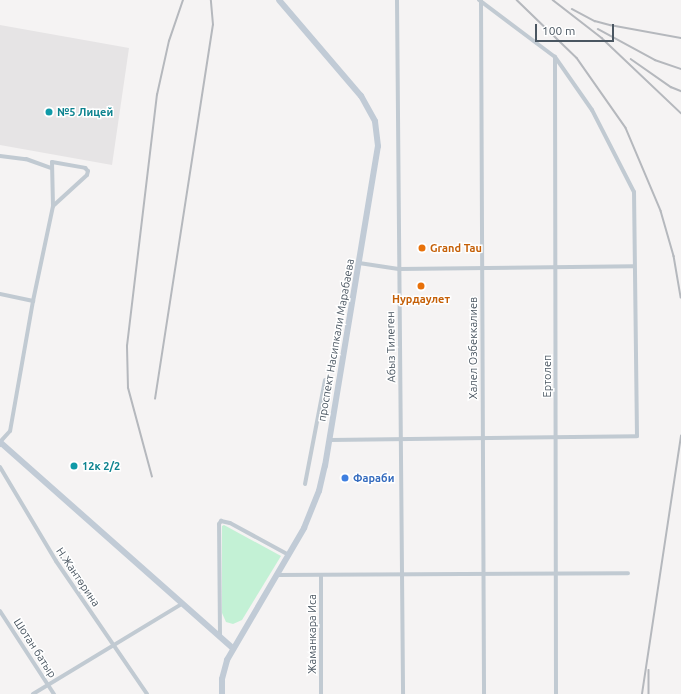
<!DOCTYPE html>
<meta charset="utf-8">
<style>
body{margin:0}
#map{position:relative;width:681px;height:694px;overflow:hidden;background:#f5f3f3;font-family:Ubuntu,sans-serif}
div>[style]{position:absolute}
.education>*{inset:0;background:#e6e4e5}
.green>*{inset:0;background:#c3f1d5}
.street>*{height:4px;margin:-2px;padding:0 2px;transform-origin:2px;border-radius:2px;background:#c1cad2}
.secondary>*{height:6px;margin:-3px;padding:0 3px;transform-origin:3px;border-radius:3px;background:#c1cbd6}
.rail>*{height:1.5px;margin:-0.75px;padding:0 0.75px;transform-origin:0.75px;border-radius:0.75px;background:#b5b8bd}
.dots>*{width:11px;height:11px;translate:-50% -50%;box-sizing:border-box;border:2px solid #fff;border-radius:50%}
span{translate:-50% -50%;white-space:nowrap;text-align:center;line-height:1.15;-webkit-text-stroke:3px #fff;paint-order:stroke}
.culture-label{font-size:11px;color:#0d838f;font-weight:700}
.left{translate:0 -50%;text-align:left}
.food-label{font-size:11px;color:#c56008;font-weight:700}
.street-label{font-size:11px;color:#4a5661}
.shop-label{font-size:11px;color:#366cbe;font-weight:700}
.scale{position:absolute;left:535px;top:24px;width:79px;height:18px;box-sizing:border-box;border:2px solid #4a5661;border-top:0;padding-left:5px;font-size:12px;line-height:14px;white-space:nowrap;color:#4a5661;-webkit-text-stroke:3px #fff;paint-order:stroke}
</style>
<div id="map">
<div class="education">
<div style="clip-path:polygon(0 25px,129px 48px,112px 165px,0 145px)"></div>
</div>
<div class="green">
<div style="clip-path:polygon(224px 525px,281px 556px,242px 620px,233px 624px,226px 622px,222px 613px,222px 526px)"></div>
</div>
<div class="street">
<div style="left:397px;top:0;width:694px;rotate:89.5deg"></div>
<div style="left:481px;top:1px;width:693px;rotate:89.75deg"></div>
<div style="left:555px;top:57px;width:637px;rotate:89.91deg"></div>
<div style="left:0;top:156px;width:26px;rotate:7deg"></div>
<div style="left:26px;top:159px;width:27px;rotate:20deg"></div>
<div style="left:359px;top:263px;width:40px;rotate:8.5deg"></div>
<div style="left:399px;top:269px;width:235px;rotate:-0.7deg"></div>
<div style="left:0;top:294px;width:34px;rotate:12deg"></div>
<div style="left:33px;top:301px;width:132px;rotate:100deg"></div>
<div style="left:10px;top:431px;width:15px;rotate:132deg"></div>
<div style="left:33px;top:301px;width:97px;rotate:-78.1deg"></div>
<div style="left:53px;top:206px;width:44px;rotate:-91.3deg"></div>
<div style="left:52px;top:162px;width:34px;rotate:10deg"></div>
<div style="left:85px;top:168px;width:4px;rotate:45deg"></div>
<div style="left:88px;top:171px;width:4px;rotate:104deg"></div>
<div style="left:87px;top:175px;width:46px;rotate:137.6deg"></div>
<div style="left:330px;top:440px;width:307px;rotate:-0.7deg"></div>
<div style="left:637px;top:436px;width:244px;rotate:-90.7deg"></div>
<div style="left:634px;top:192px;width:92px;rotate:-117.1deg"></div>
<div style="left:592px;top:110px;width:65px;rotate:-124.9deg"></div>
<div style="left:555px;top:57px;width:95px;rotate:-143.1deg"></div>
<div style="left:0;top:467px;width:109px;rotate:59.2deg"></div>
<div style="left:56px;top:561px;width:161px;rotate:55.6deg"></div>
<div style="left:305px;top:484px;width:106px;rotate:-79.1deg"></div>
<div style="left:276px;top:575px;width:352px;rotate:-0.3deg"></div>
<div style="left:0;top:611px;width:99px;rotate:57deg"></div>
<div style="left:220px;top:635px;width:111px;rotate:-90.5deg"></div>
<div style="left:219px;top:524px;width:4px;rotate:-56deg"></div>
<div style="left:221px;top:521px;width:9px;rotate:13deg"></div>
<div style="left:230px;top:523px;width:67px;rotate:28.5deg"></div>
<div style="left:33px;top:694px;width:175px;rotate:-31.2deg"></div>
<div style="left:321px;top:694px;width:119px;rotate:-90deg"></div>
</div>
<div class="secondary">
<div style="left:0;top:444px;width:1px;rotate:-45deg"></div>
<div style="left:1px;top:443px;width:310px;rotate:41.5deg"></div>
<div style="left:222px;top:694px;width:15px;rotate:-90deg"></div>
<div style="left:222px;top:679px;width:20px;rotate:-75deg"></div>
<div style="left:227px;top:660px;width:153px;rotate:-59.7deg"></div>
<div style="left:304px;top:528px;width:40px;rotate:-68deg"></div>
<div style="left:319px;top:491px;width:26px;rotate:-77deg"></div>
<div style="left:325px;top:466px;width:324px;rotate:-80.6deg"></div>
<div style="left:378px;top:146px;width:25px;rotate:-97deg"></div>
<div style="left:375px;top:121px;width:29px;rotate:-119deg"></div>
<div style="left:361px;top:96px;width:126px;rotate:-130.5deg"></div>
</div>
<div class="rail">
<div style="left:517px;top:0;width:83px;rotate:44deg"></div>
<div style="left:577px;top:58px;width:85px;rotate:55deg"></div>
<div style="left:626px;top:128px;width:90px;rotate:67.1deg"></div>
<div style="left:661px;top:211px;width:47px;rotate:73.9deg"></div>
<div style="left:674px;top:256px;width:42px;rotate:80.3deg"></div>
<div style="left:553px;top:0;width:62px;rotate:37.8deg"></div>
<div style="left:602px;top:38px;width:109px;rotate:43.5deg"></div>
<div style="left:572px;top:9px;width:26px;rotate:28deg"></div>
<div style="left:595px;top:21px;width:16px;rotate:15deg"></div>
<div style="left:610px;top:25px;width:72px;rotate:10.4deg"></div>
<div style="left:598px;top:29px;width:65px;rotate:28.5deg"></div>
<div style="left:655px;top:60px;width:28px;rotate:19deg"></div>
<div style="left:631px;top:59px;width:49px;rotate:35deg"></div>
<div style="left:671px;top:87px;width:11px;rotate:22deg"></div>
<div style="left:155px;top:399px;width:378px;rotate:-81.2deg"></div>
<div style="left:213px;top:25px;width:25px;rotate:-95deg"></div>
<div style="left:152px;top:477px;width:92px;rotate:-105.1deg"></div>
<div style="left:128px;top:388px;width:42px;rotate:-91.4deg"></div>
<div style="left:127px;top:346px;width:253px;rotate:-83.2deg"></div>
<div style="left:157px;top:95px;width:55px;rotate:-77.5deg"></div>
<div style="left:169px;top:41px;width:43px;rotate:-71.1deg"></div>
<div style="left:649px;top:670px;width:24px;rotate:90deg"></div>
<div style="left:642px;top:694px;width:261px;rotate:-81.4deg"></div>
</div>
<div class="dots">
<div style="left:49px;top:112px;background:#0f9aa8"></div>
<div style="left:422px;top:248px;background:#e8710a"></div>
<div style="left:421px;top:286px;background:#e8710a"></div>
<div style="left:74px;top:466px;background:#0f9aa8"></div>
<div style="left:345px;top:478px;background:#3f7fe0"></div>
</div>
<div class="culture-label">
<span class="left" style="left:57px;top:112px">№5 Лицей</span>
<span class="left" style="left:82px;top:466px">12к 2/2</span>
</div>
<div class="food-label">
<span class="left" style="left:430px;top:248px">Grand Tau</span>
<span style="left:421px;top:299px">Нурдаулет</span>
</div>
<div class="street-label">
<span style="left:336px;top:340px;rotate:-80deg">проспект Насипкали Марабаева</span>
<span style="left:391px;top:347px;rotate:-91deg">Абыз Тилеген</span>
<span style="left:473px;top:348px;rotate:-90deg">Халел Озбеккалиев</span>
<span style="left:547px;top:376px;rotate:-90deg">Ертолеп</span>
<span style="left:78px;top:577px;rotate:56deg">Н.Жантөрина</span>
<span style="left:312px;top:634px;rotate:-90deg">Жаманкара Иса</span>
<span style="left:35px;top:648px;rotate:57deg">Шотан батыр</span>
</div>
<div class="shop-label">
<span class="left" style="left:353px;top:478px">Фараби</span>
</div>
<div class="scale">100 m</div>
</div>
